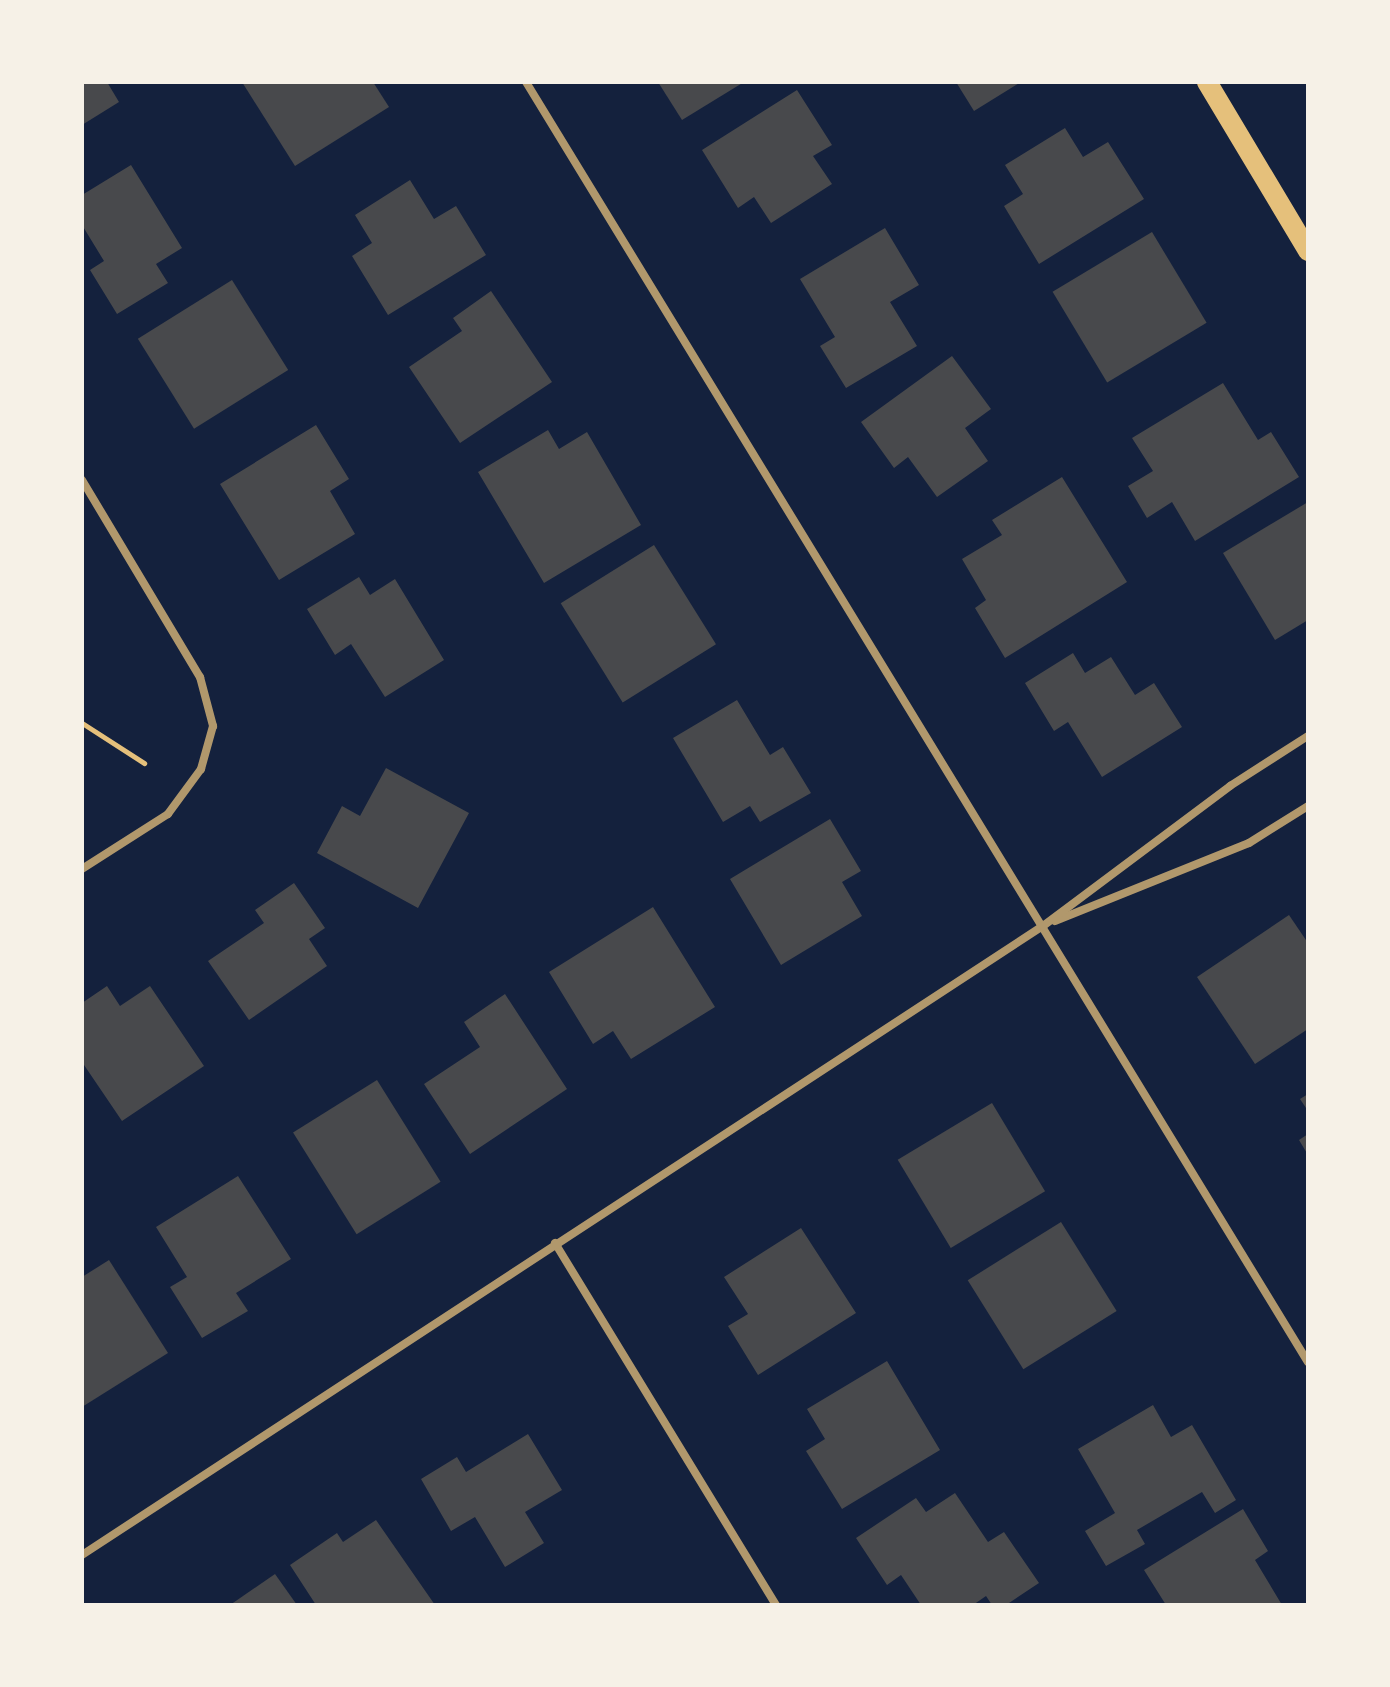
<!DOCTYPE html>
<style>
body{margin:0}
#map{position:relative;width:1390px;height:1687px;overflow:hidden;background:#14213d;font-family:Helvetica,sans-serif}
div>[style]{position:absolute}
.building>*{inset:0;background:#48494c;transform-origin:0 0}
.path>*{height:5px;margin:-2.5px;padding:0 2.5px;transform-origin:2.5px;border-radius:2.5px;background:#e5c07b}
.minor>*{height:8px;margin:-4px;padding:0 4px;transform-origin:4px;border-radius:4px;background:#b1986c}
.primary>*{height:20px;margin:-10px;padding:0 10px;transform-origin:10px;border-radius:10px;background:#e5c07b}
span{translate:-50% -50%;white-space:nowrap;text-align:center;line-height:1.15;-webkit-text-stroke:6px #f6f1e7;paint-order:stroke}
.frame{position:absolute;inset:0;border:84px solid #f6f1e7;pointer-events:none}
</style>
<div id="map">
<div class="building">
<div style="clip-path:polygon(82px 82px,107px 82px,119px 102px,82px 125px)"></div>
<div style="clip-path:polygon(242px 82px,373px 82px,389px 107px,295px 166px)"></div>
<div style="clip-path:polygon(658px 82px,744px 82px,682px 120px)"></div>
<div style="clip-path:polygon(956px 82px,1021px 82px,974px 111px)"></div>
<div style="clip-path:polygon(797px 90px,832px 145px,813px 156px,832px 184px,771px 223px,754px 197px,738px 208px,702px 150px)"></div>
<div style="clip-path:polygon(1065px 128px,1083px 157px,1108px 142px,1144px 199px,1039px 264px,1004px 206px,1023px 194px,1005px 165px)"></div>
<div style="clip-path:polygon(131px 165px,182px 248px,156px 264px,168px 283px,117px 314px,90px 270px,104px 261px,82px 225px,82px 195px)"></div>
<div style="clip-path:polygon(410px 180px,434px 219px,456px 206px,486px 255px,388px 315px,352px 256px,372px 243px,355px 215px)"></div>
<div style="clip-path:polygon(885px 228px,919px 285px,890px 302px,917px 346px,846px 388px,820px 346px,835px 337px,800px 279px)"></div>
<div style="left:1152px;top:232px;width:106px;height:116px;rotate:59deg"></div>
<div style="left:232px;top:280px;width:106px;height:111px;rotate:58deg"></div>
<div style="clip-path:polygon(491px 291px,552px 382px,460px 443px,409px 367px,462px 331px,453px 318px)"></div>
<div style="clip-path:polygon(952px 356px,991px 409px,965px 428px,988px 461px,937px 497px,908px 457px,894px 468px,861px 422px)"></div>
<div style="clip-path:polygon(1223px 383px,1258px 440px,1271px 432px,1299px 477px,1195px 541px,1172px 502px,1147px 518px,1128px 486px,1153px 471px,1132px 438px)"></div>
<div style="clip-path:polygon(316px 425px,349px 479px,330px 491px,355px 534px,279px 580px,220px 484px)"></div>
<div style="clip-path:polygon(548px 430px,559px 449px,587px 432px,641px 525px,544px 583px,478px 472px)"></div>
<div style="clip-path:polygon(1062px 477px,1127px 582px,1005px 658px,975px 608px,986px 600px,962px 559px,1002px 535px,992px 520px)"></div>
<div style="clip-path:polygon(1308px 502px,1308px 620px,1275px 640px,1223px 553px)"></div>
<div style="left:654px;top:545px;width:117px;height:110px;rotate:58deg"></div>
<div style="clip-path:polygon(359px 577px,370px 595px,395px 579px,444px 660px,385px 697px,351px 644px,335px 655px,307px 609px)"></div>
<div style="clip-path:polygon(1073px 653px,1085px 673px,1111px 657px,1135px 695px,1154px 683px,1182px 727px,1102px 777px,1068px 722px,1054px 731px,1025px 683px)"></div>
<div style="clip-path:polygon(737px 700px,770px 755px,783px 747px,811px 793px,760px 822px,750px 806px,723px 822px,673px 738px)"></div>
<div style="clip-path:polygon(386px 768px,469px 813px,418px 908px,317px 853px,342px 806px,360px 816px)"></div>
<div style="clip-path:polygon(830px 819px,861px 871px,842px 882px,862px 916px,781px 965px,730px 879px)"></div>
<div style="clip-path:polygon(294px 883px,325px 928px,309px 939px,327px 966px,249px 1020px,208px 961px,264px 923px,255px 910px)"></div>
<div style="clip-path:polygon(653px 907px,715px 1007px,631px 1059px,613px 1031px,593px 1044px,549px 972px)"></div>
<div style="clip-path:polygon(1289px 915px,1308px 943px,1308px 1029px,1255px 1064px,1197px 977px)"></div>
<div style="clip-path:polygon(107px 986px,120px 1006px,150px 986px,204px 1066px,122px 1121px,82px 1062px,82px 1003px)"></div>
<div style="clip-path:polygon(505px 994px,567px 1089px,470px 1154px,424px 1084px,480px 1047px,464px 1022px)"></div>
<div style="left:377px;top:1080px;width:120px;height:99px;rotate:58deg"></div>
<div style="clip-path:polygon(1308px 1094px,1308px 1111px,1300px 1099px)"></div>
<div style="left:992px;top:1103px;width:103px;height:110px;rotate:59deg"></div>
<div style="clip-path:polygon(1308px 1134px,1308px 1155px,1299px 1140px)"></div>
<div style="clip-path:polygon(238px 1176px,291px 1259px,236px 1293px,248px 1311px,202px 1338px,170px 1287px,187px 1277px,156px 1227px)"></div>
<div style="left:1061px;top:1222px;width:105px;height:110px;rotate:58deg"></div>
<div style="clip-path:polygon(801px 1228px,856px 1313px,758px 1375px,728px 1326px,748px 1314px,724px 1277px)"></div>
<div style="clip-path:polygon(109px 1260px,168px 1353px,82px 1407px,82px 1277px)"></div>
<div style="clip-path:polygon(887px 1361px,940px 1450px,842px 1509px,806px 1451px,825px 1439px,807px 1409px)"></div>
<div style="clip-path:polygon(1153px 1405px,1171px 1437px,1192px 1425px,1236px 1500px,1215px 1513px,1202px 1492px,1137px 1530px,1145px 1544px,1106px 1566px,1085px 1531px,1115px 1513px,1078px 1449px)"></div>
<div style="clip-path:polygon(528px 1434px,562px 1490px,525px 1512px,544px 1543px,505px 1567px,475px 1517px,451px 1531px,421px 1479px,457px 1457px,466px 1472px)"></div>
<div style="clip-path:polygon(955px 1493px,988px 1542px,1004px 1532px,1039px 1583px,1006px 1605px,992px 1605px,986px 1596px,973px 1605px,921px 1605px,901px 1575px,887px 1585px,856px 1538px,916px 1498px,926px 1512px)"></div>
<div style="clip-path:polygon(1243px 1509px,1268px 1551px,1255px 1560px,1282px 1605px,1166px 1605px,1144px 1570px)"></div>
<div style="clip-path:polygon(376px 1520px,435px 1605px,316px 1605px,290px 1565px,337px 1533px,343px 1542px)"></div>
<div style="clip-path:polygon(275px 1574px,297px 1605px,230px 1605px)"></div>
</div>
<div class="path">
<div style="left:82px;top:723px;width:74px;rotate:32.8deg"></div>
</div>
<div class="minor">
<div style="left:526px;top:82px;width:1500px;rotate:58.58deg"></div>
<div style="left:82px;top:480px;width:230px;rotate:59.1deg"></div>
<div style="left:200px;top:677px;width:51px;rotate:75.1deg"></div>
<div style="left:213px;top:726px;width:45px;rotate:105.6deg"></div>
<div style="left:201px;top:769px;width:56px;rotate:126.3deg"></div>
<div style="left:168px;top:814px;width:102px;rotate:147.4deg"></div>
<div style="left:1055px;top:921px;width:209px;rotate:-21.9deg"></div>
<div style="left:1249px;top:843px;width:70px;rotate:-32.1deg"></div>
<div style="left:555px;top:1243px;width:424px;rotate:58.6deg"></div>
<div style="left:82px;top:1555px;width:1149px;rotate:-33.21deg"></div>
<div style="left:1043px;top:926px;width:234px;rotate:-36.8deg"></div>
<div style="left:1230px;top:786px;width:93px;rotate:-32.7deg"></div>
</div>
<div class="primary">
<div style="left:1207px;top:82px;width:197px;rotate:59.1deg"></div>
</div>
<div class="frame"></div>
</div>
